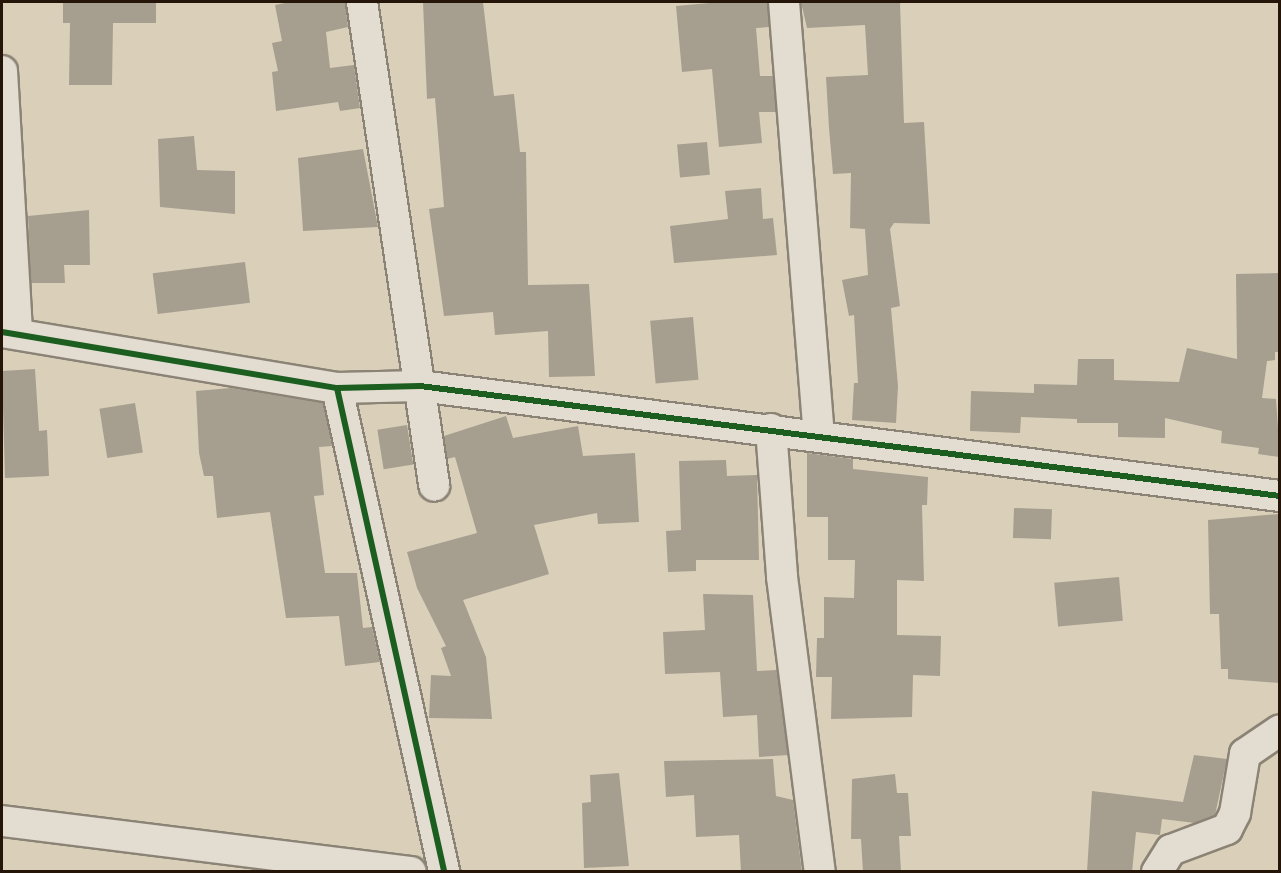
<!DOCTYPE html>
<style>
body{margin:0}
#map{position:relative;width:1281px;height:873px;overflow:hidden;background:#dacfb9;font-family:"IM FELL Great Primer",serif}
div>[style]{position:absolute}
.building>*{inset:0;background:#a69e8f;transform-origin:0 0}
.roads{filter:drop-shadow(2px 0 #8b8375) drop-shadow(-2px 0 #8b8375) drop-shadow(0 2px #8b8375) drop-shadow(0 -2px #8b8375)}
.minor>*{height:30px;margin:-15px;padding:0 15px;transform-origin:15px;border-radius:15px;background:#e2dcd1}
.cycleway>*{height:6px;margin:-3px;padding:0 3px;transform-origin:3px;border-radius:3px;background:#1b5e20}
span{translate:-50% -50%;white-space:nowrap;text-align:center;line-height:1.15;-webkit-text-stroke:5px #efe3c9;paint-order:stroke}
.frame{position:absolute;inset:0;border:3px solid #251509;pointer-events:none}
</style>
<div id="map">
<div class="building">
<div style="clip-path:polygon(63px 2px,156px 2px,156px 23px,113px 23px,112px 85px,69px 85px,70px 23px,63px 23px)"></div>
<div style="clip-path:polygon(290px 2px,345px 2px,348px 27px,326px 32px,330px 68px,354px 65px,360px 108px,340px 111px,338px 102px,276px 111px,272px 72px,278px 71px,272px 43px,282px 41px,275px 5px)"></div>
<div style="clip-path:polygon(423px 2px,483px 2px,494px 96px,514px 94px,520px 152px,526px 152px,528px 285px,589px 284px,595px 376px,549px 377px,548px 331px,495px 335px,493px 312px,444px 316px,429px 209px,444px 207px,435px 98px,427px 99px)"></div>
<div style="clip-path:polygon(721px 2px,767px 2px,769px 27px,756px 28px,760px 76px,773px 76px,776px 112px,759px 112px,762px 143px,719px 147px,712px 69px,682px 72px,676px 6px)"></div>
<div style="clip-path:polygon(801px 2px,900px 2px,904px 123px,924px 122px,930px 224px,894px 223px,890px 229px,900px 306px,891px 308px,898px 386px,896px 423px,852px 420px,854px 383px,858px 383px,854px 315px,849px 316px,842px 280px,868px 275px,865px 229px,850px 228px,851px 173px,833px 174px,829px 128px,826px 77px,868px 75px,865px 25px,807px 28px)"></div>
<div style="clip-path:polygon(194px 136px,197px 170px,235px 171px,235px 214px,160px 207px,158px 139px)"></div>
<div style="left:707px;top:142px;width:33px;height:30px;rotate:85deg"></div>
<div style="clip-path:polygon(363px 149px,378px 227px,303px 231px,298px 158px)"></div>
<div style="clip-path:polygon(761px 188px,763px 219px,773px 218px,777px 255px,674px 263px,670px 226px,728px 219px,725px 191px)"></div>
<div style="clip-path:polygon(89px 210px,90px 265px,64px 265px,65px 283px,31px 283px,28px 216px)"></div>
<div style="left:245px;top:262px;width:41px;height:93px;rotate:83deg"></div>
<div style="clip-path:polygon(1280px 273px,1280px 352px,1275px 352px,1275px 360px,1267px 361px,1262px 398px,1276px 399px,1280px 457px,1258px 454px,1259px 448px,1221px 443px,1222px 431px,1165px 418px,1165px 438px,1118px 437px,1118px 423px,1077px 423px,1077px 419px,1021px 417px,1020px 433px,970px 431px,971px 391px,1034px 393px,1034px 384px,1077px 385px,1078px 359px,1114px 359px,1114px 380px,1179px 382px,1187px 348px,1237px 359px,1236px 274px)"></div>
<div style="left:693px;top:317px;width:63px;height:43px;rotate:85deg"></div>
<div style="clip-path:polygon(35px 369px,39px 431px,47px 430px,49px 476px,5px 478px,2px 371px)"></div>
<div style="clip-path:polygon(231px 388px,323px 403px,332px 446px,319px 447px,324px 495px,314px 496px,325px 573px,357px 573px,363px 628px,372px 627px,380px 662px,345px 666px,339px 616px,286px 618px,270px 512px,217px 518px,213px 476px,204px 476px,199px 453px,196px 391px)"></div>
<div style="left:135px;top:403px;width:50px;height:36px;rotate:81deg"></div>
<div style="clip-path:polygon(506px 416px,513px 438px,578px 426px,583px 456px,635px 453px,639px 522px,598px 524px,597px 513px,534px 525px,549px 574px,463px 600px,486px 657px,492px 719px,429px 718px,431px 675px,451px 676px,441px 648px,446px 646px,417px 588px,407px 552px,477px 533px,455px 457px,447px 459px,444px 436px)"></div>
<div style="left:407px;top:425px;width:40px;height:30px;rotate:81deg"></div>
<div style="clip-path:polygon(807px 453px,853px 459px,853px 469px,928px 477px,927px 505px,922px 505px,924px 581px,897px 580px,897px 635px,941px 636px,940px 676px,913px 675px,912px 717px,831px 719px,832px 677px,816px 677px,817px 638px,824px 638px,824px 597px,854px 598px,855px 560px,828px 560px,828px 517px,807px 517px)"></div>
<div style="clip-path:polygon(726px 460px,727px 476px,757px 475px,759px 560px,696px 560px,696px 571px,668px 572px,666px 531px,681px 530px,679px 461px)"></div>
<div style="left:1014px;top:508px;width:38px;height:30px;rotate:2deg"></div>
<div style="clip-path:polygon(1279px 514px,1280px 683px,1228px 679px,1228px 669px,1221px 669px,1219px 614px,1210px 614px,1208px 520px)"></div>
<div style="left:1119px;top:577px;width:44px;height:65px;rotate:85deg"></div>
<div style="clip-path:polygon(703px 594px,753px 595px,757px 671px,777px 670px,788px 755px,759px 757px,757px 715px,723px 717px,720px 672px,665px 674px,663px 632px,705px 630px)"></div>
<div style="clip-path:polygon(1194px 755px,1227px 759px,1215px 815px,1195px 823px,1162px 819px,1160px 835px,1136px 832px,1132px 872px,1087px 872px,1092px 791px,1183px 802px)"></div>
<div style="clip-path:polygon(773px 759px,776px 796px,793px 800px,802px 872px,741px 872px,739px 835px,696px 837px,694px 795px,666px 797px,664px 761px)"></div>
<div style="clip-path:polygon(619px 773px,629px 866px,584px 868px,582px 803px,591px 802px,590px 775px)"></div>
<div style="clip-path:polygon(895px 774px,897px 793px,908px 793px,911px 836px,899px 836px,901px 872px,863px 872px,861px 839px,851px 839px,852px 779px)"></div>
</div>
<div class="roads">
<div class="minor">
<div style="left:362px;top:2px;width:489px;rotate:81.5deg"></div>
<div style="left:784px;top:2px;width:434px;rotate:85.4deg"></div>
<div style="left:2px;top:71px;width:262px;rotate:86.7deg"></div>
<div style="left:2px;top:332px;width:340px;rotate:9.5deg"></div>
<div style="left:337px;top:388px;width:83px;rotate:-1.4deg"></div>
<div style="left:420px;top:386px;width:867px;rotate:7.29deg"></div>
<div style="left:337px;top:388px;width:496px;rotate:77.5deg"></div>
<div style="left:771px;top:429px;width:148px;rotate:85.7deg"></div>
<div style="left:782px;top:577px;width:297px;rotate:82.7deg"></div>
<div style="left:2px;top:821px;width:412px;rotate:7.1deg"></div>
<div style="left:1157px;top:872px;width:26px;rotate:-58deg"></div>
<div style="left:1171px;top:850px;width:60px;rotate:-20.6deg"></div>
<div style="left:1227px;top:829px;width:18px;rotate:-63deg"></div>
<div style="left:1235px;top:813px;width:60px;rotate:-80.4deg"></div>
<div style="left:1245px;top:754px;width:42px;rotate:-34.4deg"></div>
</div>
</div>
<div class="cycleway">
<div style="left:2px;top:332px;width:340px;rotate:9.5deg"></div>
<div style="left:337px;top:388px;width:83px;rotate:-1.4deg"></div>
<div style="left:420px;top:386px;width:867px;rotate:7.29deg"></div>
<div style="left:337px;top:388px;width:496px;rotate:77.5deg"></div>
</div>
<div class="frame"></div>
</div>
